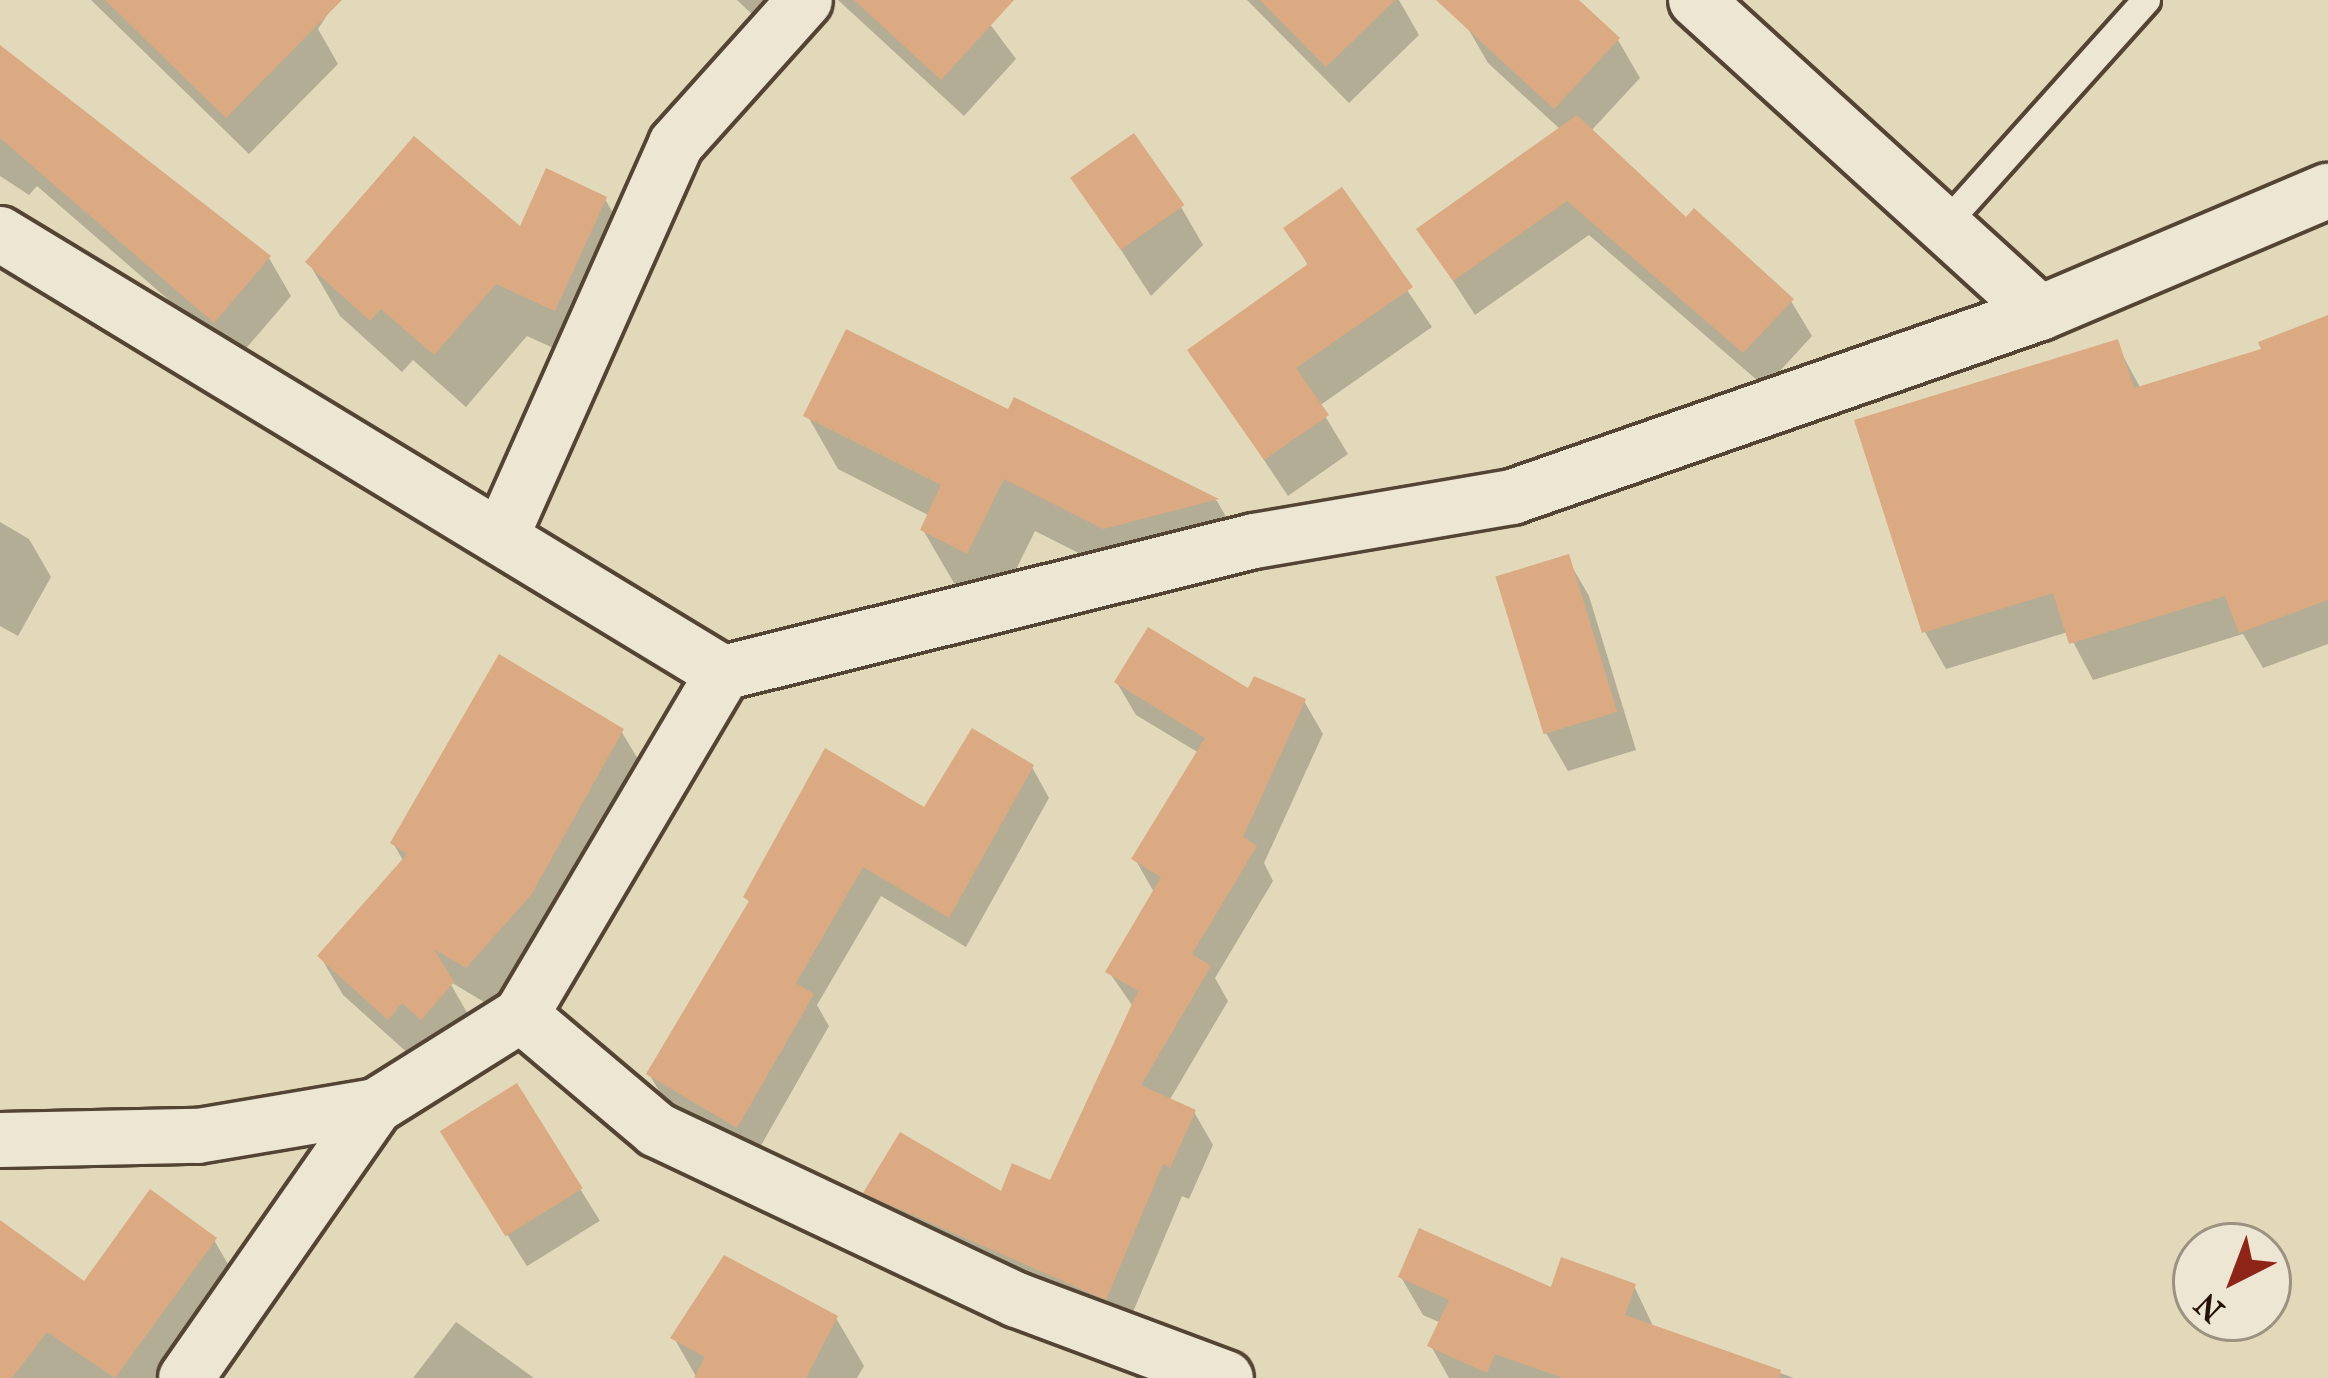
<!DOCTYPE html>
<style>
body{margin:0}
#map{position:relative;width:2328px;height:1378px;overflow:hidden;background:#e2d9bb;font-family:"IM FELL French Canon",serif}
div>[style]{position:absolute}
.shadow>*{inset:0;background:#0003;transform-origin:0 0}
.building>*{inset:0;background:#dbaa82;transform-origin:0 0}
.roads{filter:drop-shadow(3px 0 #544433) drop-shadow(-3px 0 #544433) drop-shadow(0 3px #544433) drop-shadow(0 -3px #544433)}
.lane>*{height:27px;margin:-13.5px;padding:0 13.5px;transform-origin:13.5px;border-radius:13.5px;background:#ece6d3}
.street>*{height:54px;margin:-27px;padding:0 27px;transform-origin:27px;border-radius:27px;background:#ece6d3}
span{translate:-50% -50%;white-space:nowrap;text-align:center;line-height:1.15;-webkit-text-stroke:9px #ece6d3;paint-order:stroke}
.north{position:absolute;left:2172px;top:1222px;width:120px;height:120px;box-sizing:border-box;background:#ece6d3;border:3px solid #9c9281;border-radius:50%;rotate:222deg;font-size:33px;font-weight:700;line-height:48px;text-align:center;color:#241306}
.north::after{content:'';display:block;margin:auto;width:42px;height:54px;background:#8f2418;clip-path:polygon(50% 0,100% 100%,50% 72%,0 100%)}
</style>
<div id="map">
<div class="shadow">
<div style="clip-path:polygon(91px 0,337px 0,318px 29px,338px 64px,249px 154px)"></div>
<div style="clip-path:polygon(737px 0,772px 0,756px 18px)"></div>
<div style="clip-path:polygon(838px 0,972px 0,1016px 59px,964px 116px)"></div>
<div style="clip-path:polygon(1247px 0,1399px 0,1419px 35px,1349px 103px)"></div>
<div style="clip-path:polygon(1489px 0,1574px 0,1618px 40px,1640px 78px,1590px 132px,1686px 221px,1791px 301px,1812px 336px,1765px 387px,1589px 235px,1475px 315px,1420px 230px,1561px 130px,1488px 63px,1466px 25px)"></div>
<div style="clip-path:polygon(0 56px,269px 258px,291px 296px,237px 359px,37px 186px,29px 195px,0 176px)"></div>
<div style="clip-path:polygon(1074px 178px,1181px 207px,1203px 245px,1151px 296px)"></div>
<div style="clip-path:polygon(1341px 192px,1432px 327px,1319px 406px,1348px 454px,1288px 496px,1191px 350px,1309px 267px,1287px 229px)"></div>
<div style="clip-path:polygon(605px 199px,636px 253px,586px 363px,527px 336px,466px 407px,413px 360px,402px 372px,340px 316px,309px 263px,521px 231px)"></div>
<div style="clip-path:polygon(2328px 318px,2328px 644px,2263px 668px,2243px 634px,2093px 680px,2068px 632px,1946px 669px,1925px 632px,1857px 422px,2116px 343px,2141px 389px,2265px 351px)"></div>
<div style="clip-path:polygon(1015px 401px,1217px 501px,1247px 553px,1136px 582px,1035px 531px,998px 606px,954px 583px,923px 530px,930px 516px,838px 469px,807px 415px,1010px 413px)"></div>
<div style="clip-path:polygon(0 522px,29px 539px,51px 577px,18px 636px,0 626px)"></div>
<div style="clip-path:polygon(1567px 558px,1589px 596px,1636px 750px,1568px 771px,1546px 733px)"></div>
<div style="clip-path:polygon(1117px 683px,1304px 701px,1323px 734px,1264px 863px,1273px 881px,1215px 978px,1228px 1001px,1169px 1101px,1194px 1112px,1213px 1145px,1189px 1199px,1182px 1196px,1125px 1331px,886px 1225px,867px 1193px,1002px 1195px,1052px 1183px,1134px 1008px,1109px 972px,1155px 894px,1135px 859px,1199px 753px,1136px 715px)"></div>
<div style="clip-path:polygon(621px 731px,644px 769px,551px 934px,489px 1005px,449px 981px,473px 1023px,444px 1056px,425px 1039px,411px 1056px,343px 995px,320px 956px,404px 862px,393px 843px)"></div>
<div style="clip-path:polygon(1032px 767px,1049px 798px,966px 947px,881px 896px,817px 1005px,829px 1026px,755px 1156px,667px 1104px,649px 1074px,750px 904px,747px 897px)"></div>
<div style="left:522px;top:1096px;width:147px;height:86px;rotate:58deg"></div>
<div style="clip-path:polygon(0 1223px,84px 1285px,214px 1240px,245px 1293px,184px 1378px,0 1378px)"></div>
<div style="clip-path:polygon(1401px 1277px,1552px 1291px,1634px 1286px,1654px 1328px,1794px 1378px,1449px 1378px,1431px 1346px,1441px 1323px,1423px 1315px)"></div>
<div style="clip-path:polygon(836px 1318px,864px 1366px,857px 1378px,697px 1378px,674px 1338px)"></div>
<div style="clip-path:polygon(456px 1322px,534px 1378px,413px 1378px)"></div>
</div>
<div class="building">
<div style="clip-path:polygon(105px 0,342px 0,226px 118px)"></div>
<div style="clip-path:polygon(854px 0,1014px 0,941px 80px)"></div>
<div style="clip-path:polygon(1260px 0,1395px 0,1326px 67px)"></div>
<div style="clip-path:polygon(1436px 0,1579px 0,1620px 38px,1554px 109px)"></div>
<div style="clip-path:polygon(0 45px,271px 256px,214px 323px,0 138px)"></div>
<div style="clip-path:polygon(1577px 115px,1686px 217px,1694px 208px,1794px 299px,1743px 353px,1567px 201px,1453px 281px,1416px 229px)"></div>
<div style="left:1134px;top:133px;width:88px;height:78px;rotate:55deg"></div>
<div style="clip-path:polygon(414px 136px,520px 226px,546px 168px,607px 197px,555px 311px,496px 284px,434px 355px,381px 309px,370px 321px,305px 262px)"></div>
<div style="clip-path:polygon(1342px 187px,1413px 287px,1296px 368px,1329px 415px,1264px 460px,1187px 350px,1308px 264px,1283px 228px)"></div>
<div style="clip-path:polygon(2328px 315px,2328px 600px,2239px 633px,2225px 596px,2069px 644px,2053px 593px,1922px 633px,1854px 420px,2118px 339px,2134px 388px,2261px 349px,2258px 342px)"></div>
<div style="clip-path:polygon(846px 329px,1008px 409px,1014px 397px,1219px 499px,1103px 529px,1004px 479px,967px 554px,920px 530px,941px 485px,803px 416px)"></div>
<div style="left:1569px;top:554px;width:165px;height:77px;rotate:73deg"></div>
<div style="clip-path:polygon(1148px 627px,1248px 688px,1254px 676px,1306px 699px,1243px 837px,1257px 846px,1192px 954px,1211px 966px,1141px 1085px,1196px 1110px,1170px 1168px,1163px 1164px,1106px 1300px,863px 1193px,900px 1132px,1001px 1191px,1012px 1163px,1050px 1180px,1138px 991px,1105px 972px,1161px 877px,1131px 859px,1205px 738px,1114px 682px)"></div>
<div style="clip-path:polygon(499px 654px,624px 729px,531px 895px,466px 968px,434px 949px,454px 982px,421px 1020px,402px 1003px,388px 1020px,317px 956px,407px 854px,390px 843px)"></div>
<div style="clip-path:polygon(972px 728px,1034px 765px,949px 918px,863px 867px,796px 983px,814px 994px,737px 1128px,646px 1074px,749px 901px,743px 897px,825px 748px,924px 807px)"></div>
<div style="left:517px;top:1083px;width:124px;height:91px;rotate:58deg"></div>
<div style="clip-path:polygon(150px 1189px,217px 1238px,115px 1378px,47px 1332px,12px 1378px,0 1378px,0 1220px,84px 1281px)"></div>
<div style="clip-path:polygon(1419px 1228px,1551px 1287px,1561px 1257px,1636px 1284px,1625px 1315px,1781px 1370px,1779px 1378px,1563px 1378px,1495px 1354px,1487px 1373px,1427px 1346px,1449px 1300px,1398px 1277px)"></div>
<div style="clip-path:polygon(724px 1255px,838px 1316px,806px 1378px,694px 1378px,705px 1357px,670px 1338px)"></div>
</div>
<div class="roads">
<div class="lane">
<div style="left:1943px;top:226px;width:304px;rotate:-48.1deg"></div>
</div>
<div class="street">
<div style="left:1696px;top:0;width:465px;rotate:42.3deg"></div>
<div style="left:0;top:234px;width:846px;rotate:31.27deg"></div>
<div style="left:502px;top:535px;width:428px;rotate:-66deg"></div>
<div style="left:676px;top:144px;width:193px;rotate:-48.1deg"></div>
<div style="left:521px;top:1015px;width:178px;rotate:40.2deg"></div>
<div style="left:657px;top:1130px;width:398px;rotate:25.3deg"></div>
<div style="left:1017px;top:1300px;width:223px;rotate:20.5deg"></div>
<div style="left:0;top:1140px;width:198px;rotate:-1.2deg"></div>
<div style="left:198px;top:1136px;width:181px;rotate:-9.6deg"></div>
<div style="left:376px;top:1106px;width:171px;rotate:-32.1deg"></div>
<div style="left:521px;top:1015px;width:397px;rotate:-59.4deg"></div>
<div style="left:723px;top:673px;width:547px;rotate:-13.96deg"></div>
<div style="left:1254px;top:541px;width:262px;rotate:-9.7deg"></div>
<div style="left:1512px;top:497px;width:559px;rotate:-19.21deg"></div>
<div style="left:2040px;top:313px;width:313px;rotate:-23deg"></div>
<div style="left:186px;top:1378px;width:332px;rotate:-55.1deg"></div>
</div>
</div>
<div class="north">N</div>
</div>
